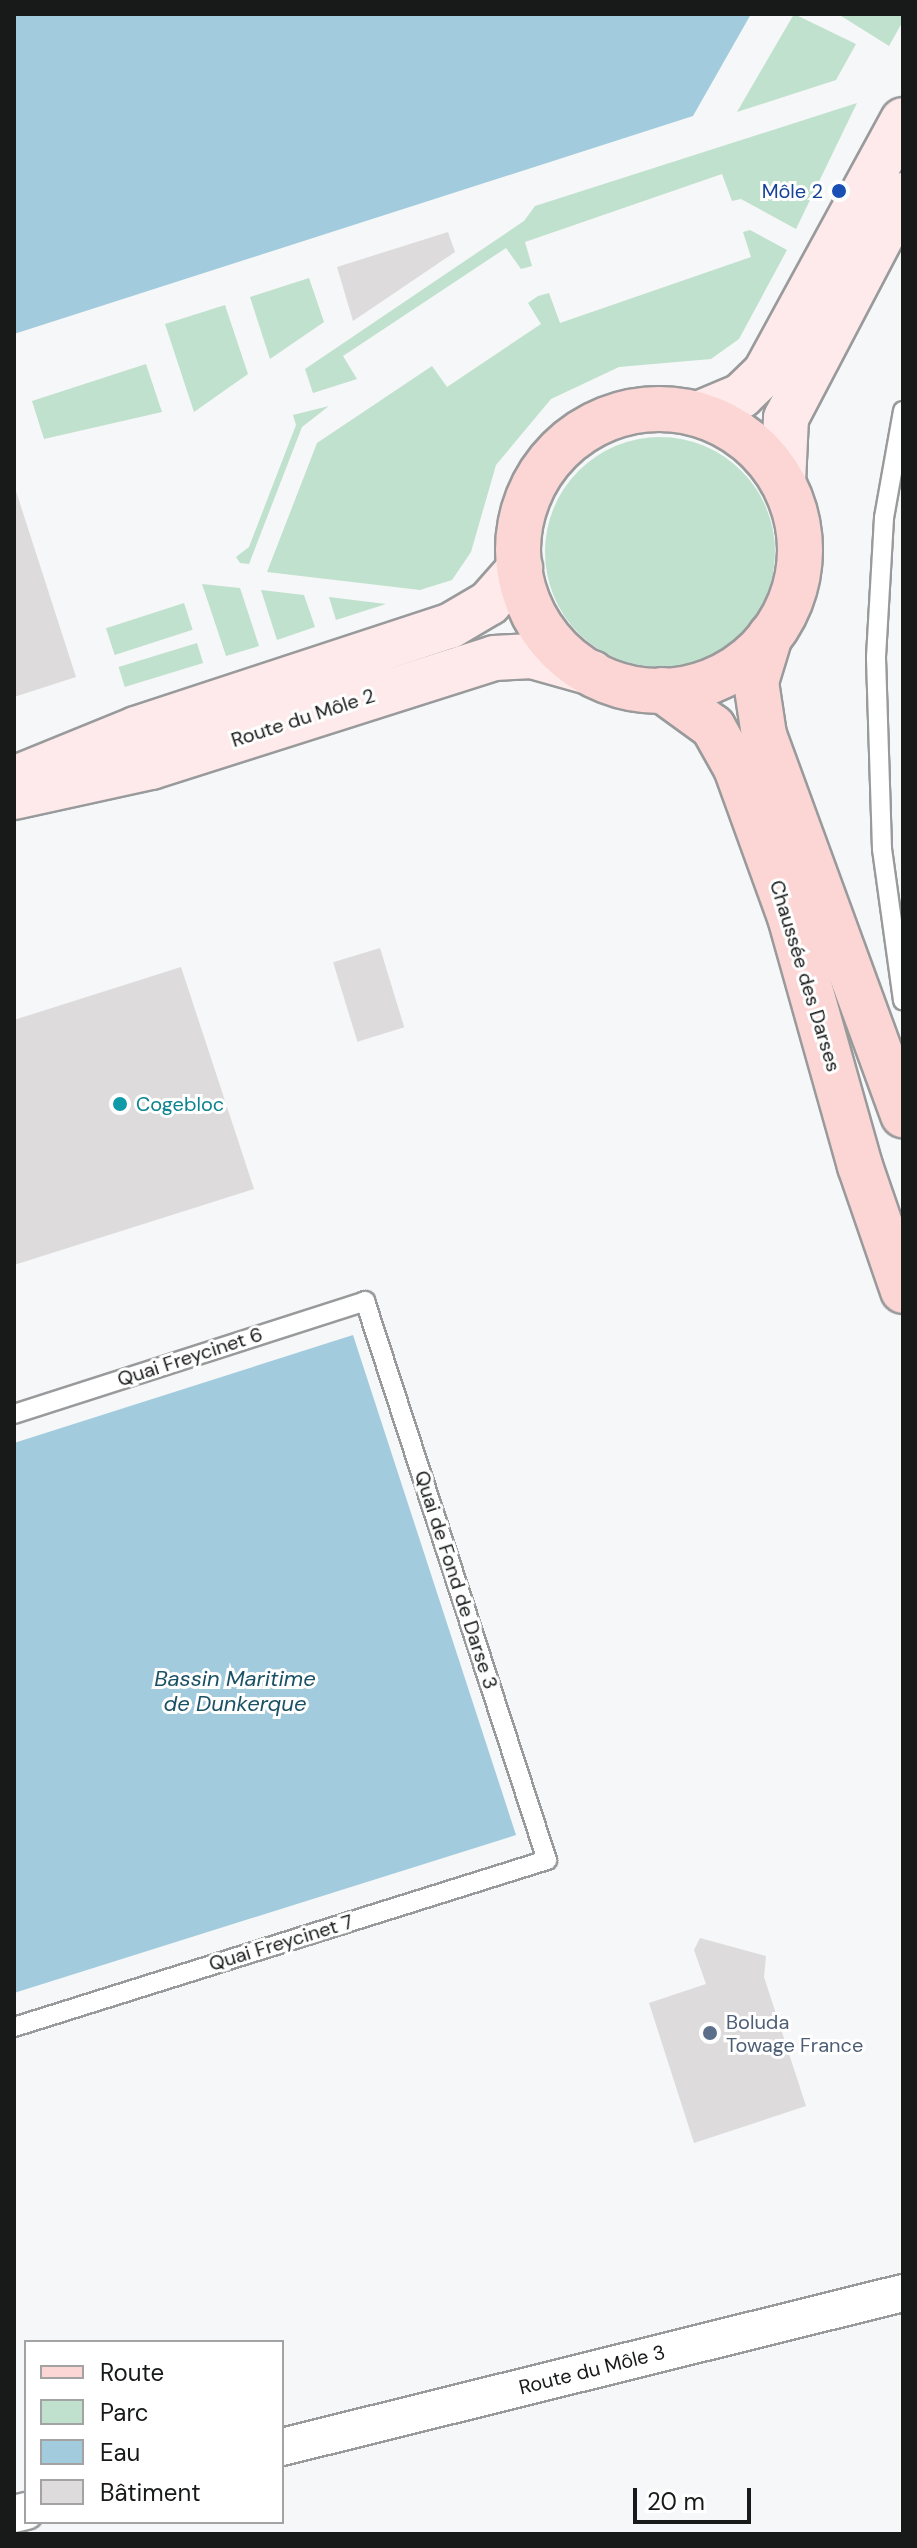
<!DOCTYPE html>
<meta charset="utf-8">
<style>
body{margin:0}
#map{position:relative;width:917px;height:2548px;overflow:hidden;background:#f6f7f8;font-family:"DM Sans",sans-serif}
div>[style]{position:absolute}
.green>*{inset:0;background:#c0e1cd;transform-origin:0 0}
.round{border-radius:50%}
.water>*{inset:0;background:#a2ccdd}
.building>*{inset:0;background:#dddbdb;transform-origin:0 0}
.roads{filter:drop-shadow(2px 0 #999a9b) drop-shadow(-2px 0 #999a9b) drop-shadow(0 2px #999a9b) drop-shadow(0 -2px #999a9b)}
.lane>*{height:18px;margin:-9px;padding:0 9px;transform-origin:9px;border-radius:9px;background:#fff}
.street>*{height:36px;margin:-18px;padding:0 18px;transform-origin:18px;border-radius:18px;background:#fff}
.secondary>*{height:44px;margin:-22px;padding:0 22px;transform-origin:22px;border-radius:22px;background:#feeaea}
.primary>*{height:44px;margin:-22px;padding:0 22px;transform-origin:22px;border-radius:22px;background:#fcd6d5}
.primary>.ring{margin:-22px;padding:0;box-sizing:content-box;background:none;border:44px solid #fcd6d5;border-radius:50%}
.dots>*{width:22px;height:22px;translate:-50% -50%;box-sizing:border-box;border:4px solid #fff;border-radius:50%}
span{translate:-50% -50%;white-space:nowrap;text-align:center;line-height:1.15;-webkit-text-stroke:6px #fff;paint-order:stroke}
.transit-label{font-size:20px;color:#164399}
.right{translate:-100% -50%;text-align:right}
.street-label{font-size:20px;color:#181919}
.culture-label{font-size:20px;color:#0d838f}
.left{translate:0 -50%;text-align:left}
.service-label{font-size:20px;color:#4e5e75}
.water-label{font-size:22px;color:#1b5165;font-style:italic}
.frame{position:absolute;inset:0;border:16px solid #181919;pointer-events:none}
.legend{position:absolute;left:24px;top:2340px;width:260px;height:184px;box-sizing:border-box;background:#fff;border:2px solid #a3a3a3;margin:0;padding:10px 14px;list-style:none;font-size:24px;color:#181919}
.legend li{display:flex;align-items:center;gap:16px;height:40px}
.legend b{width:40px;border:2px solid #a3a3a3}
.scale{position:absolute;left:633px;top:2488px;width:118px;height:36px;box-sizing:border-box;border:4px solid #181919;border-top:0;padding-left:10px;font-size:24px;line-height:28px;white-space:nowrap;color:#181919;-webkit-text-stroke:6px #fff;paint-order:stroke}
</style>
<div id="map">
<div class="green">
<div style="clip-path:polygon(794px 14px,856px 44px,836px 80px,737px 112px)"></div>
<div style="clip-path:polygon(838px 14px,903px 14px,903px 21px,889px 46px)"></div>
<div style="clip-path:polygon(857px 103px,796px 229px,741px 199px,732px 201px,722px 174px,525px 242px,532px 266px,521px 269px,506px 248px,343px 356px,357px 379px,313px 393px,305px 369px,524px 221px,535px 206px)"></div>
<div style="clip-path:polygon(750px 230px,787px 250px,739px 339px,711px 359px,619px 367px,551px 399px,496px 465px,471px 552px,452px 580px,420px 590px,267px 572px,317px 443px,432px 366px,447px 387px,541px 324px,528px 303px,538px 296px,549px 293px,560px 323px,751px 257px,743px 232px)"></div>
<div style="clip-path:polygon(309px 278px,324px 322px,270px 359px,250px 297px)"></div>
<div style="clip-path:polygon(225px 305px,248px 374px,194px 412px,165px 324px)"></div>
<div style="clip-path:polygon(146px 364px,162px 412px,44px 439px,32px 401px)"></div>
<div style="clip-path:polygon(329px 406px,302px 427px,249px 564px,240px 563px,236px 557px,249px 547px,296px 425px,293px 415px)"></div>
<div class="round" style="left:545px;top:437px;width:230px;height:230px"></div>
<div style="clip-path:polygon(202px 584px,240px 588px,259px 646px,226px 656px)"></div>
<div style="clip-path:polygon(261px 590px,304px 595px,315px 627px,277px 640px)"></div>
<div style="clip-path:polygon(329px 597px,386px 604px,336px 620px)"></div>
<div style="left:184px;top:603px;width:28px;height:82px;rotate:72deg"></div>
<div style="left:197px;top:643px;width:21px;height:82px;rotate:73deg"></div>
</div>
<div class="water">
<div style="clip-path:polygon(14px 14px,751px 14px,693px 116px,14px 334px)"></div>
<div style="clip-path:polygon(353px 1335px,516px 1835px,14px 1993px,14px 1443px)"></div>
</div>
<div class="building">
<div style="clip-path:polygon(448px 232px,455px 252px,353px 321px,337px 267px)"></div>
<div style="clip-path:polygon(14px 485px,76px 677px,14px 697px)"></div>
<div style="left:380px;top:948px;width:83px;height:49px;rotate:73deg"></div>
<div style="clip-path:polygon(181px 967px,254px 1189px,14px 1265px,14px 1020px)"></div>
<div style="clip-path:polygon(700px 1938px,766px 1956px,764px 1977px,806px 2106px,694px 2143px,649px 2003px,706px 1984px,694px 1950px)"></div>
</div>
<div class="roads">
<div class="lane">
<div style="left:903px;top:411px;width:109px;rotate:100.1deg"></div>
<div style="left:884px;top:518px;width:140px;rotate:93.3deg"></div>
<div style="left:876px;top:658px;width:191px;rotate:88.2deg"></div>
<div style="left:882px;top:849px;width:153px;rotate:82.1deg"></div>
<div style="left:14px;top:1414px;width:369px;rotate:-17.8deg"></div>
<div style="left:365px;top:1301px;width:588px;rotate:71.97deg"></div>
<div style="left:547px;top:1860px;width:559px;rotate:162.6deg"></div>
</div>
<div class="street">
<div style="left:282px;top:2447px;width:640px;rotate:-13.93deg"></div>
<div style="left:14px;top:2514px;width:12px;rotate:-14deg"></div>
</div>
<div class="secondary">
<div style="left:698px;top:414px;width:47px;rotate:-22.7deg"></div>
<div style="left:741px;top:396px;width:33px;rotate:-44deg"></div>
<div style="left:765px;top:373px;width:288px;rotate:-61.4deg"></div>
<div style="left:783px;top:482px;width:64px;rotate:-87.3deg"></div>
<div style="left:786px;top:418px;width:252px;rotate:-62.3deg"></div>
<div style="left:18px;top:777px;width:127px;rotate:-22.1deg"></div>
<div style="left:136px;top:729px;width:330px;rotate:-18.2deg"></div>
<div style="left:450px;top:626px;width:45px;rotate:-30.5deg"></div>
<div style="left:489px;top:603px;width:47px;rotate:-48.5deg"></div>
<div style="left:14px;top:797px;width:140px;rotate:-12.4deg"></div>
<div style="left:151px;top:767px;width:360px;rotate:-17.6deg"></div>
<div style="left:494px;top:658px;width:38px;rotate:-3deg"></div>
<div style="left:532px;top:656px;width:62px;rotate:15.8deg"></div>
</div>
<div class="primary">
<div class="ring" style="left:518px;top:409px;width:238px;height:238px"></div>
<div style="left:770px;top:636px;width:48px;rotate:106.9deg"></div>
<div style="left:756px;top:682px;width:54px;rotate:81.4deg"></div>
<div style="left:764px;top:735px;width:405px;rotate:69.9deg"></div>
<div style="left:662px;top:690px;width:63px;rotate:36deg"></div>
<div style="left:713px;top:727px;width:47px;rotate:60.7deg"></div>
<div style="left:736px;top:768px;width:158px;rotate:70.1deg"></div>
<div style="left:790px;top:917px;width:259px;rotate:74.3deg"></div>
<div style="left:860px;top:1166px;width:132px;rotate:71deg"></div>
</div>
</div>
<div class="dots">
<div style="left:839px;top:191px;background:#1a4fb4"></div>
<div style="left:120px;top:1104px;background:#0f9aa8"></div>
<div style="left:710px;top:2033px;background:#5c6f8a"></div>
</div>
<div class="transit-label">
<span class="right" style="left:823px;top:191px">Môle 2</span>
</div>
<div class="street-label">
<span style="left:303px;top:718px;rotate:-18deg">Route du Môle 2</span>
<span style="left:805px;top:976px;rotate:73deg">Chaussée des Darses</span>
<span style="left:190px;top:1357px;rotate:-18deg">Quai Freycinet 6</span>
<span style="left:456px;top:1580px;rotate:72deg">Quai de Fond de Darse 3</span>
<span style="left:281px;top:1943px;rotate:-17deg">Quai Freycinet 7</span>
<span style="left:592px;top:2370px;rotate:-14deg">Route du Môle 3</span>
</div>
<div class="culture-label">
<span class="left" style="left:136px;top:1104px">Cogebloc</span>
</div>
<div class="service-label">
<span class="left" style="left:726px;top:2034px">Boluda<br>Towage France</span>
</div>
<div class="water-label">
<span style="left:235px;top:1691px">Bassin Maritime<br>de Dunkerque</span>
</div>
<div class="frame"></div>
<ul class="legend">
<li><b style="height:10px;background:#fcd6d5"></b>Route</li>
<li><b style="height:22px;background:#c0e1cd"></b>Parc</li>
<li><b style="height:22px;background:#a2ccdd"></b>Eau</li>
<li><b style="height:22px;background:#dddbdb"></b>Bâtiment</li>
</ul>
<div class="scale">20 m</div>
</div>
